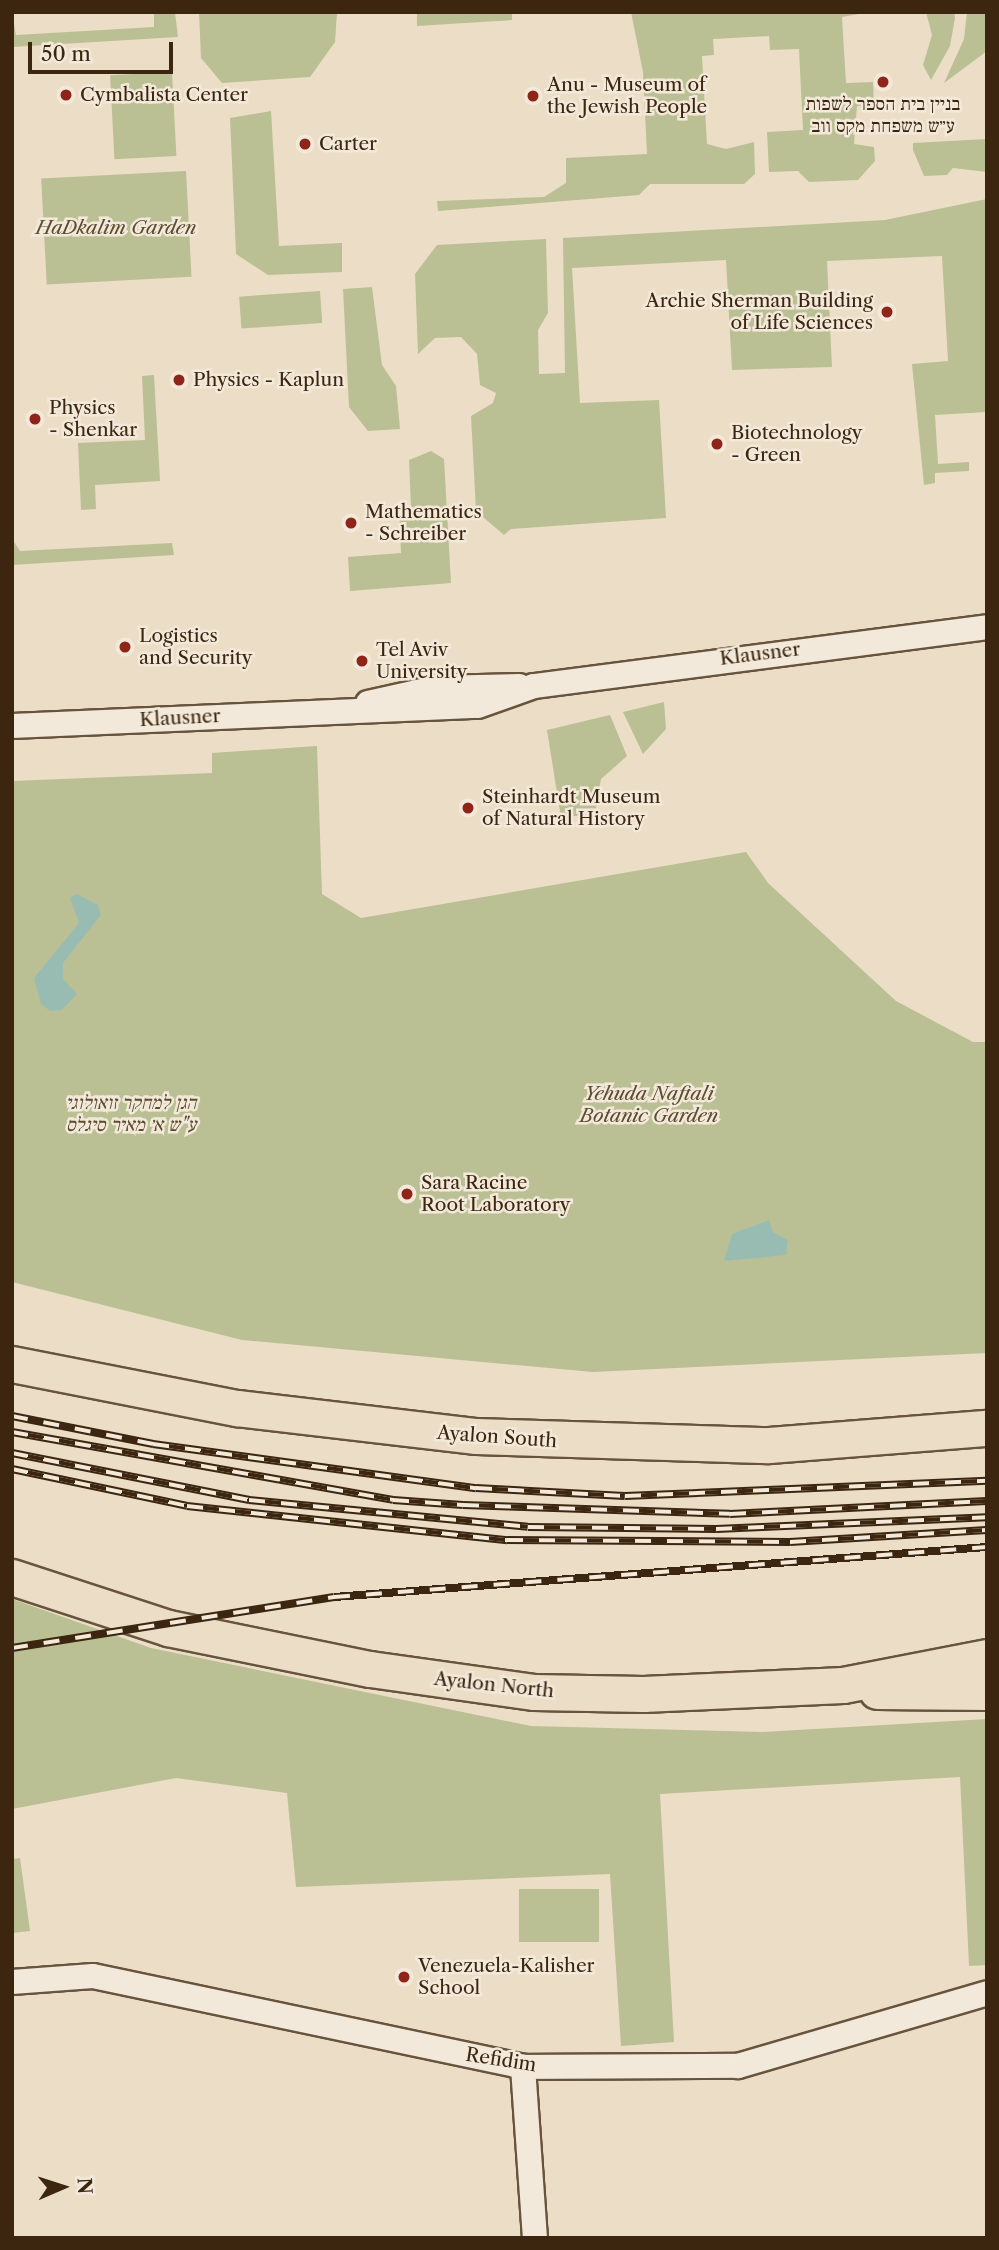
<!DOCTYPE html>
<meta charset="utf-8">
<style>
body{margin:0}
#map{position:relative;width:999px;height:2250px;overflow:hidden;background:#ecddc6;font-family:"Libre Caslon Text","Frank Ruhl Libre",serif}
div>[style]{position:absolute}
.green>*{inset:0;background:#bac093;transform-origin:0 0}
.water>*{inset:0;background:#99bcb2}
.roads{filter:drop-shadow(2px 0 #68543d) drop-shadow(-2px 0 #68543d) drop-shadow(0 2px #68543d) drop-shadow(0 -2px #68543d)}
.tertiary>*{height:24px;margin:-12px;padding:0 12px;transform-origin:12px;border-radius:12px;background:#f3e9da}
.motorway>*{height:35px;margin:-17.5px;padding:0 17.5px;transform-origin:17.5px;border-radius:17.5px;background:#ecddc6}
.rail>*{height:8px;margin-top:-4px;transform-origin:0;background:repeating-linear-gradient(90deg,#f3e9da 0 16px,#3c260f 0 32px);box-sizing:border-box;border-block:2px solid #3c260f}
.dots>*{width:19px;height:19px;translate:-50% -50%;box-sizing:border-box;border:4px solid #f3e9da;border-radius:50%}
span{translate:-50% -50%;white-space:nowrap;text-align:center;line-height:1.15;-webkit-text-stroke:5px #f3e9da;paint-order:stroke}
.poi-label{font-size:19px;color:#3c260f}
.left{translate:0 -50%;text-align:left}
.right{translate:-100% -50%;text-align:right}
.park-label{font-size:19px;color:#5c4c30;font-style:italic}
.street-label{font-size:19px;color:#3c260f}
.frame{position:absolute;inset:0;border:14px solid #3c260f;pointer-events:none}
.north{position:absolute;left:28px;top:2152px;width:70px;height:70px;-webkit-text-stroke:5px #f3e9da;paint-order:stroke;rotate:87deg;font-size:19px;font-weight:700;line-height:28px;text-align:center;color:#3c260f}
.north::after{content:'';display:block;margin:auto;width:24px;height:32px;background:#3c260f;clip-path:polygon(50% 0,100% 100%,50% 72%,0 100%)}
.scale{position:absolute;left:28px;top:42px;width:145px;height:32px;box-sizing:border-box;border:4px solid #3c260f;border-top:0;padding-left:9px;font-size:21px;line-height:24px;white-space:nowrap;color:#3c260f;-webkit-text-stroke:5px #f3e9da;paint-order:stroke}
</style>
<div id="map">
<div class="green">
<div style="clip-path:polygon(12px 12px,16px 35px,154px 27px,154px 12px,175px 12px,178px 37px,12px 47px)"></div>
<div style="clip-path:polygon(199px 12px,337px 12px,335px 42px,310px 77px,222px 83px,201px 58px)"></div>
<div style="clip-path:polygon(417px 12px,512px 12px,512px 20px,417px 26px)"></div>
<div style="clip-path:polygon(631px 12px,870px 12px,842px 17px,846px 83px,873px 82px,874px 105px,857px 106px,854px 144px,874px 147px,875px 161px,858px 180px,809px 182px,798px 171px,769px 172px,767px 132px,803px 130px,799px 49px,770px 50px,769px 36px,713px 39px,714px 55px,702px 56px,707px 144px,726px 149px,754px 142px,755px 174px,744px 184px,650px 184px,639px 195px,438px 211px,437px 201px,544px 197px,566px 183px,566px 158px,647px 154px,643px 72px)"></div>
<div style="clip-path:polygon(926px 12px,954px 12px,955px 18px,950px 46px,931px 80px,923px 65px,932px 35px)"></div>
<div style="clip-path:polygon(967px 12px,987px 12px,987px 51px,944px 83px,964px 39px)"></div>
<div style="left:172px;top:72px;width:84px;height:62px;rotate:87deg"></div>
<div style="clip-path:polygon(271px 111px,279px 246px,342px 243px,342px 272px,268px 275px,236px 254px,230px 118px)"></div>
<div style="clip-path:polygon(987px 139px,987px 172px,953px 168px,947px 175px,924px 176px,913px 150px,913px 143px)"></div>
<div style="left:186px;top:171px;width:106px;height:145px;rotate:87deg"></div>
<div style="clip-path:polygon(987px 199px,987px 412px,935px 415px,938px 464px,969px 462px,969px 471px,935px 473px,935px 483px,924px 485px,912px 364px,948px 361px,942px 256px,827px 261px,832px 367px,732px 370px,726px 260px,572px 268px,580px 403px,659px 400px,666px 518px,511px 529px,504px 535px,476px 511px,471px 416px,493px 403px,496px 393px,480px 385px,477px 354px,461px 337px,435px 338px,418px 354px,415px 274px,437px 245px,546px 239px,548px 313px,538px 330px,539px 374px,565px 373px,563px 238px,885px 220px)"></div>
<div style="clip-path:polygon(372px 287px,382px 365px,396px 386px,400px 429px,368px 431px,349px 407px,343px 289px)"></div>
<div style="left:320px;top:291px;width:32px;height:81px;rotate:86deg"></div>
<div style="clip-path:polygon(154px 375px,160px 481px,95px 485px,96px 509px,81px 510px,78px 443px,145px 440px,142px 376px)"></div>
<div style="clip-path:polygon(431px 451px,444px 459px,451px 583px,350px 591px,348px 557px,401px 553px,399px 508px,411px 507px,409px 460px)"></div>
<div style="clip-path:polygon(12px 539px,20px 551px,172px 543px,174px 555px,12px 565px)"></div>
<div style="clip-path:polygon(664px 702px,666px 729px,643px 754px,623px 712px)"></div>
<div style="clip-path:polygon(610px 715px,627px 756px,601px 779px,595px 813px,561px 818px,547px 730px)"></div>
<div style="clip-path:polygon(317px 746px,322px 894px,361px 918px,746px 852px,768px 883px,896px 1001px,973px 1042px,987px 1042px,987px 1353px,593px 1372px,242px 1340px,12px 1282px,12px 781px,212px 773px,212px 753px)"></div>
<div style="clip-path:polygon(12px 1599px,151px 1648px,531px 1726px,763px 1732px,987px 1719px,987px 1965px,969px 1966px,960px 1777px,660px 1794px,674px 2042px,621px 2046px,610px 1874px,296px 1887px,287px 1793px,176px 1778px,12px 1809px)"></div>
<div style="clip-path:polygon(20px 1858px,30px 1931px,12px 1933px,12px 1859px)"></div>
<div style="left:599px;top:1889px;width:53px;height:80px;rotate:90deg"></div>
</div>
<div class="water">
<div style="clip-path:polygon(77px 894px,98px 905px,101px 915px,63px 963px,63px 979px,77px 994px,62px 1010px,50px 1011px,41px 1004px,34px 978px,79px 923px,70px 898px)"></div>
<div style="clip-path:polygon(769px 1220px,773px 1232px,788px 1240px,786px 1255px,724px 1261px,732px 1234px)"></div>
</div>
<div class="roads">
<div class="tertiary">
<div style="left:368px;top:703px;width:69px;rotate:-12.6deg"></div>
<div style="left:435px;top:688px;width:84px;rotate:-1.4deg"></div>
<div style="left:12px;top:726px;width:466px;rotate:-2.5deg"></div>
<div style="left:478px;top:706px;width:59px;rotate:-19.7deg"></div>
<div style="left:534px;top:686px;width:457px;rotate:-7.4deg"></div>
<div style="left:12px;top:1982px;width:81px;rotate:-4.2deg"></div>
<div style="left:93px;top:1976px;width:440px;rotate:11.9deg"></div>
<div style="left:523px;top:2067px;width:215px;rotate:-0.3deg"></div>
<div style="left:738px;top:2066px;width:259px;rotate:-16.3deg"></div>
<div style="left:523px;top:2067px;width:171px;rotate:86deg"></div>
</div>
<div class="motorway">
<div style="left:12px;top:1364px;width:229px;rotate:11.1deg"></div>
<div style="left:237px;top:1408px;width:241px;rotate:6.7deg"></div>
<div style="left:476px;top:1436px;width:293px;rotate:1.8deg"></div>
<div style="left:769px;top:1445px;width:219px;rotate:-4.5deg"></div>
<div style="left:12px;top:1577px;width:164px;rotate:18.1deg"></div>
<div style="left:168px;top:1628px;width:206px;rotate:11.5deg"></div>
<div style="left:370px;top:1669px;width:166px;rotate:8deg"></div>
<div style="left:534px;top:1692px;width:109px;rotate:1.1deg"></div>
<div style="left:643px;top:1694px;width:200px;rotate:-2.6deg"></div>
<div style="left:843px;top:1685px;width:147px;rotate:-11deg"></div>
<div style="left:877px;top:1691px;width:110px;rotate:0.5deg"></div>
</div>
</div>
<div class="rail">
<div style="left:12px;top:1416px;width:144px;rotate:11.2deg"></div>
<div style="left:153px;top:1444px;width:326px;rotate:7.8deg"></div>
<div style="left:476px;top:1488px;width:149px;rotate:3.1deg"></div>
<div style="left:625px;top:1496px;width:362px;rotate:-2.4deg"></div>
<div style="left:12px;top:1432px;width:387px;rotate:10.1deg"></div>
<div style="left:393px;top:1500px;width:70px;rotate:4.1deg"></div>
<div style="left:463px;top:1505px;width:267px;rotate:1.9deg"></div>
<div style="left:730px;top:1514px;width:257px;rotate:-2.9deg"></div>
<div style="left:12px;top:1453px;width:242px;rotate:11.2deg"></div>
<div style="left:249px;top:1500px;width:280px;rotate:5.5deg"></div>
<div style="left:528px;top:1527px;width:188px;rotate:0.6deg"></div>
<div style="left:716px;top:1529px;width:271px;rotate:-2.5deg"></div>
<div style="left:12px;top:1469px;width:179px;rotate:11.9deg"></div>
<div style="left:187px;top:1506px;width:322px;rotate:6.1deg"></div>
<div style="left:507px;top:1540px;width:283px;rotate:0.4deg"></div>
<div style="left:790px;top:1542px;width:197px;rotate:-3.5deg"></div>
<div style="left:12px;top:1648px;width:326px;rotate:-9deg"></div>
<div style="left:334px;top:1597px;width:655px;rotate:-4.38deg"></div>
</div>
<div class="dots">
<div style="left:883px;top:82px;background:#8f2418"></div>
<div style="left:66px;top:95px;background:#8f2418"></div>
<div style="left:533px;top:96px;background:#8f2418"></div>
<div style="left:305px;top:144px;background:#8f2418"></div>
<div style="left:887px;top:312px;background:#8f2418"></div>
<div style="left:179px;top:380px;background:#8f2418"></div>
<div style="left:35px;top:419px;background:#8f2418"></div>
<div style="left:717px;top:444px;background:#8f2418"></div>
<div style="left:351px;top:523px;background:#8f2418"></div>
<div style="left:125px;top:647px;background:#8f2418"></div>
<div style="left:362px;top:661px;background:#8f2418"></div>
<div style="left:468px;top:808px;background:#8f2418"></div>
<div style="left:407px;top:1194px;background:#8f2418"></div>
<div style="left:404px;top:1977px;background:#8f2418"></div>
</div>
<div class="poi-label">
<span class="left" style="left:547px;top:96px">Anu - Museum of<br>the Jewish People</span>
<span class="left" style="left:80px;top:95px">Cymbalista Center</span>
<span style="left:883px;top:115px">בניין בית הספר לשפות<br>ע״ש משפחת מקס ווב</span>
<span class="left" style="left:319px;top:144px">Carter</span>
<span class="right" style="left:873px;top:312px">Archie Sherman Building<br>of Life Sciences</span>
<span class="left" style="left:193px;top:380px">Physics - Kaplun</span>
<span class="left" style="left:49px;top:419px">Physics<br>- Shenkar</span>
<span class="left" style="left:731px;top:444px">Biotechnology<br>- Green</span>
<span class="left" style="left:365px;top:523px">Mathematics<br>- Schreiber</span>
<span class="left" style="left:139px;top:647px">Logistics<br>and Security</span>
<span class="left" style="left:376px;top:661px">Tel Aviv<br>University</span>
<span class="left" style="left:482px;top:808px">Steinhardt Museum<br>of Natural History</span>
<span class="left" style="left:421px;top:1194px">Sara Racine<br>Root Laboratory</span>
<span class="left" style="left:418px;top:1977px">Venezuela-Kalisher<br>School</span>
</div>
<div class="park-label">
<span style="left:116px;top:228px">HaDkalim Garden</span>
<span style="left:649px;top:1105px">Yehuda Naftali<br>Botanic Garden</span>
<span style="left:131px;top:1114px">הגן למחקר זואולוגי<br>ע"ש א׳ מאיר סיגלס</span>
</div>
<div class="street-label">
<span style="left:760px;top:654px;rotate:-7deg">Klausner</span>
<span style="left:180px;top:718px;rotate:-3deg">Klausner</span>
<span style="left:497px;top:1437px;rotate:4deg">Ayalon South</span>
<span style="left:494px;top:1685px;rotate:6deg">Ayalon North</span>
<span style="left:501px;top:2060px;rotate:9deg">Refidim</span>
</div>
<div class="frame"></div>
<div class="north">N</div>
<div class="scale">50 m</div>
</div>
